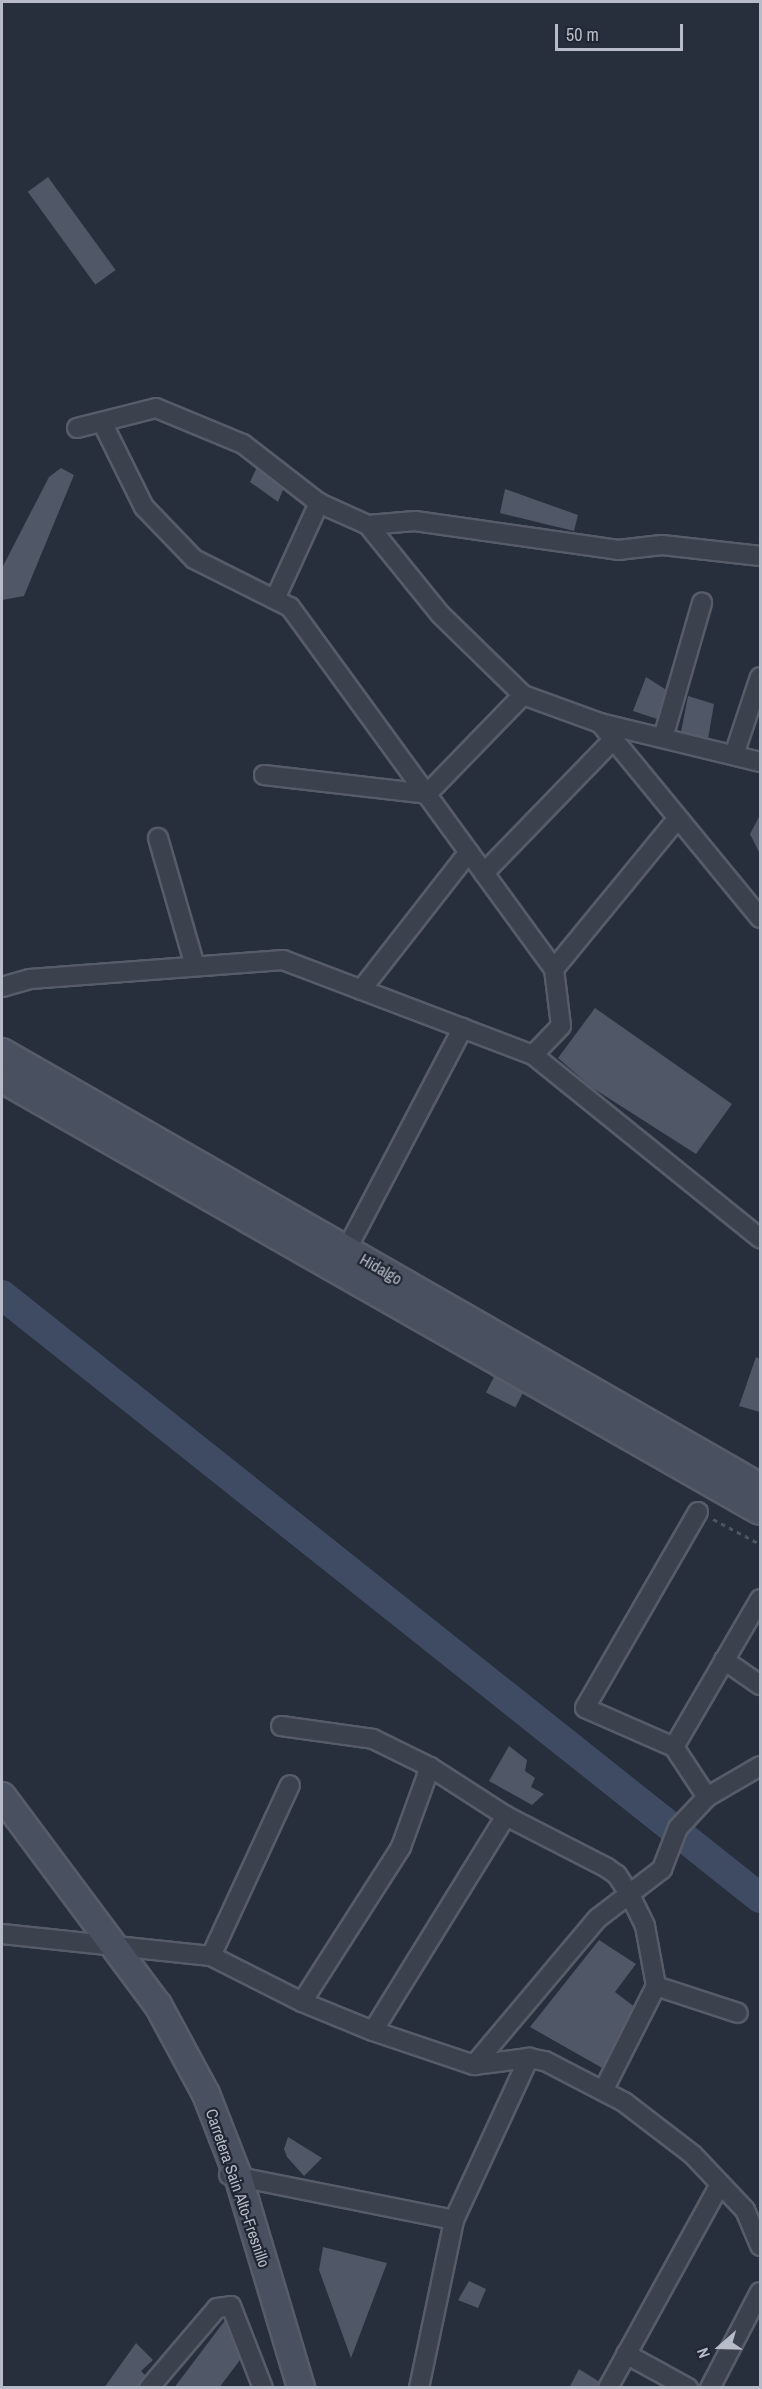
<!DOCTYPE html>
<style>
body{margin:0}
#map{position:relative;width:762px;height:2389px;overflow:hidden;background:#272e3c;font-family:"Archivo Narrow",sans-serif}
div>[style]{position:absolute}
.river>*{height:30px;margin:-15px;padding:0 15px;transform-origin:15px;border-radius:15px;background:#3e4b63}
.building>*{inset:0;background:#505767;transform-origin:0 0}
.path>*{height:3px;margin-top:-1.5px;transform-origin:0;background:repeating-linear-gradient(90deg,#49585c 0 4.5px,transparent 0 9px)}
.roads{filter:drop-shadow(2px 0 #565c68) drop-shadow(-2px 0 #565c68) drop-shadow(0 2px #565c68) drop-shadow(0 -2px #565c68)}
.street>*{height:18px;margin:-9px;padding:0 9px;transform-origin:9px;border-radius:9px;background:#3b414d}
.secondary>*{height:26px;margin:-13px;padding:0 13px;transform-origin:13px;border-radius:13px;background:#49505f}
span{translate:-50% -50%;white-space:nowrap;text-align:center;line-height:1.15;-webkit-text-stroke:4.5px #202632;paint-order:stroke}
.street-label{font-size:16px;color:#b7bcc8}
.frame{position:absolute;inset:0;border:3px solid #b7bcc8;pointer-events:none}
.north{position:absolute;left:690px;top:2317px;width:60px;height:60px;-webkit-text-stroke:4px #202632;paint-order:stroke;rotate:250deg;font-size:16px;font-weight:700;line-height:24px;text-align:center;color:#b7bcc8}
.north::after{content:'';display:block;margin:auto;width:21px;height:27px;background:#b7bcc8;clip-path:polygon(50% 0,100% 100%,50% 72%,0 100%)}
.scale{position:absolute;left:555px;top:24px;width:128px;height:27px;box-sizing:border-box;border:3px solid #b7bcc8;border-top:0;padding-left:8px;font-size:18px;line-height:21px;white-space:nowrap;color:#b7bcc8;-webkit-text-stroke:4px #202632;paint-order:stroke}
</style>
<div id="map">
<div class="river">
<div style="left:2px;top:1295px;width:969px;rotate:38.5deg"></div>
</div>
<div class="building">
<div style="left:48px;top:177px;width:115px;height:25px;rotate:54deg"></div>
<div style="clip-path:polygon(259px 463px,285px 485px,278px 502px,250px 482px)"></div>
<div style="clip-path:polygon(61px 468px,74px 475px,24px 596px,2px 600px,2px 568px,49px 477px)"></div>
<div style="clip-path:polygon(505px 489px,578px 515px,574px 531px,500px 513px)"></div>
<div style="clip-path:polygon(646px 677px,668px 691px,660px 720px,633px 711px)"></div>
<div style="clip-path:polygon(688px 696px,714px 704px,708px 739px,681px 732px)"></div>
<div style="clip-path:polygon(760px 815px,760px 854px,750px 834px)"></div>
<div style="clip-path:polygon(595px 1008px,732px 1104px,696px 1154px,591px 1087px,558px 1058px)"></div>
<div style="clip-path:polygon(756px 1357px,760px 1359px,760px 1412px,739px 1406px)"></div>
<div style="left:496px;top:1373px;width:33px;height:22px;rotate:27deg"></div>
<div style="clip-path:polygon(509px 1746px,527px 1760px,525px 1771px,535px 1778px,531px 1787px,544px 1794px,532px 1805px,489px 1781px)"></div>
<div style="clip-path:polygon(599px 1940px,636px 1964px,615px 1992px,636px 2008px,604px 2069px,530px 2027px)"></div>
<div style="clip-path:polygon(288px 2137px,322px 2158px,304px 2176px,287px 2157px,284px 2149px)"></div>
<div style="clip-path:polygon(323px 2247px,387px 2263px,351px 2358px,319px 2270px)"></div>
<div style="clip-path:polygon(469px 2281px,486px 2289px,478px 2308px,458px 2300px)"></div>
<div style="clip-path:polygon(229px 2315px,246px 2352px,219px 2388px,174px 2388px)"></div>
<div style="clip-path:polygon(136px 2343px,153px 2360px,141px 2371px,151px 2381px,145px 2388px,104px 2388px)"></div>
<div style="clip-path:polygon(579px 2369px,603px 2384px,601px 2388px,569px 2388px)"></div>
</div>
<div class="path">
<div style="left:713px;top:1519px;width:53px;rotate:28deg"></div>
</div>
<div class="roads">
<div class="street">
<div style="left:102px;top:422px;width:95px;rotate:63.7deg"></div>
<div style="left:144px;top:507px;width:72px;rotate:46.1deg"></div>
<div style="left:194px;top:559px;width:107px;rotate:26.6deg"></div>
<div style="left:290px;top:607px;width:448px;rotate:53.9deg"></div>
<div style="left:554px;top:969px;width:57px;rotate:83deg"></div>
<div style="left:561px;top:1026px;width:40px;rotate:134deg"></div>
<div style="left:77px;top:428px;width:81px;rotate:-14.2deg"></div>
<div style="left:156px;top:408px;width:94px;rotate:22.5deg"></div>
<div style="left:243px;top:444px;width:96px;rotate:37.8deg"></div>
<div style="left:319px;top:503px;width:54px;rotate:24.2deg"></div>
<div style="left:368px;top:525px;width:114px;rotate:51deg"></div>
<div style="left:440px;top:614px;width:116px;rotate:44.3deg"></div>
<div style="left:523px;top:695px;width:82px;rotate:20deg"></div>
<div style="left:600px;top:723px;width:165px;rotate:13.7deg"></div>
<div style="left:368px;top:525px;width:47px;rotate:-4.9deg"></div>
<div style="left:415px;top:521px;width:205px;rotate:8.1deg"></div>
<div style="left:618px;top:550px;width:44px;rotate:-6.5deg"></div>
<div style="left:662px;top:545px;width:99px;rotate:6.4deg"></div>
<div style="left:275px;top:599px;width:106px;rotate:-65.4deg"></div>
<div style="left:600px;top:723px;width:252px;rotate:50.6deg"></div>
<div style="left:663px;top:738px;width:141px;rotate:-73.9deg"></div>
<div style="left:734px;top:755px;width:82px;rotate:-71.6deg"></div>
<div style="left:264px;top:775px;width:164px;rotate:6.6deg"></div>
<div style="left:427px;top:794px;width:138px;rotate:-45.9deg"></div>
<div style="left:158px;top:838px;width:133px;rotate:73.9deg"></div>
<div style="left:484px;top:873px;width:187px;rotate:-45.9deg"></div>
<div style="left:554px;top:969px;width:195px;rotate:-50.6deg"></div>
<div style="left:2px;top:987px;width:29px;rotate:-16deg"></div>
<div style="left:30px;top:979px;width:254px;rotate:-4.3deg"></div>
<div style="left:283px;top:960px;width:267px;rotate:20.8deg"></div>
<div style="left:533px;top:1055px;width:292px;rotate:38.9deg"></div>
<div style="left:361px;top:990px;width:175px;rotate:-52deg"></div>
<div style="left:341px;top:1260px;width:262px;rotate:-62.3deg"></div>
<div style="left:698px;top:1512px;width:226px;rotate:120deg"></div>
<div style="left:585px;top:1708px;width:97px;rotate:23.7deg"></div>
<div style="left:674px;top:1747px;width:60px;rotate:56.6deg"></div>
<div style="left:724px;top:1660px;width:44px;rotate:34.8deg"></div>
<div style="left:281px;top:1726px;width:93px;rotate:8deg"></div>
<div style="left:373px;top:1739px;width:64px;rotate:26.2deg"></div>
<div style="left:430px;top:1767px;width:90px;rotate:32.8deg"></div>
<div style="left:506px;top:1816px;width:114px;rotate:27.2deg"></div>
<div style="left:607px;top:1868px;width:12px;rotate:35deg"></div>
<div style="left:617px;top:1875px;width:24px;rotate:57deg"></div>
<div style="left:630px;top:1895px;width:34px;rotate:64deg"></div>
<div style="left:645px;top:1926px;width:61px;rotate:79.6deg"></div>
<div style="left:656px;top:1986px;width:86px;rotate:18.2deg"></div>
<div style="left:674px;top:1747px;width:171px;rotate:-59.8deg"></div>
<div style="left:2px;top:1934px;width:210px;rotate:6deg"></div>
<div style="left:211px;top:1956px;width:102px;rotate:26.8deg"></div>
<div style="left:302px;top:2002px;width:77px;rotate:22.2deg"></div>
<div style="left:373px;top:2031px;width:107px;rotate:18.6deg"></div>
<div style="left:474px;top:2065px;width:55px;rotate:-7.3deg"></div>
<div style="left:529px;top:2058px;width:16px;rotate:11deg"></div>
<div style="left:545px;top:2061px;width:89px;rotate:27.4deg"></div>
<div style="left:624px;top:2102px;width:87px;rotate:37.5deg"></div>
<div style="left:693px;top:2155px;width:76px;rotate:46.6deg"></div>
<div style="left:745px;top:2210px;width:39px;rotate:67deg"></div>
<div style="left:211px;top:1956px;width:188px;rotate:-65.2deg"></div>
<div style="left:302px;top:2002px;width:184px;rotate:-57.4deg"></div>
<div style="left:401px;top:1847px;width:85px;rotate:-70.1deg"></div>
<div style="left:373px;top:2031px;width:253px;rotate:-58.3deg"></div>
<div style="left:474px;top:2065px;width:192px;rotate:-49.9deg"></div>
<div style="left:598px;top:1918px;width:81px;rotate:-37.4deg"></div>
<div style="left:662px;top:1869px;width:44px;rotate:-68.7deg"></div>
<div style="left:678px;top:1828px;width:42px;rotate:-46.9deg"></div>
<div style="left:707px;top:1797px;width:61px;rotate:-30.3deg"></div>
<div style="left:603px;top:2091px;width:118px;rotate:-63.2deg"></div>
<div style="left:229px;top:2175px;width:229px;rotate:11.3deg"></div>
<div style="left:626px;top:2354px;width:71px;rotate:28.7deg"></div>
<div style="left:149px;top:2388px;width:105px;rotate:-49.6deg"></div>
<div style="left:217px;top:2308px;width:14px;rotate:-8deg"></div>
<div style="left:231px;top:2306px;width:88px;rotate:68.7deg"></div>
<div style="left:419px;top:2388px;width:172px;rotate:-78.2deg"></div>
<div style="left:454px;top:2220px;width:179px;rotate:-65.2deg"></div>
<div style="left:608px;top:2388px;width:233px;rotate:-61.2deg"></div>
<div style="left:710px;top:2388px;width:108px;rotate:-62.5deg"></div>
</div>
<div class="secondary">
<div style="left:2px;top:1052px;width:874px;rotate:29.85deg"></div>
<div style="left:2px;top:1079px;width:872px;rotate:29.68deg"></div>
<div style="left:2px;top:1796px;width:261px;rotate:53.3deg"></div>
<div style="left:158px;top:2005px;width:101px;rotate:61.7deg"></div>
<div style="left:206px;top:2094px;width:88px;rotate:68.7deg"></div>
<div style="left:238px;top:2176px;width:221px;rotate:73.4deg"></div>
</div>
</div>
<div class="street-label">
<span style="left:381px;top:1269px;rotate:30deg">Hidalgo</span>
<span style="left:238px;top:2188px;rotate:71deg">Carretera Sain Alto-Fresnillo</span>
</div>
<div class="frame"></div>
<div class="north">N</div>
<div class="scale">50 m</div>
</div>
